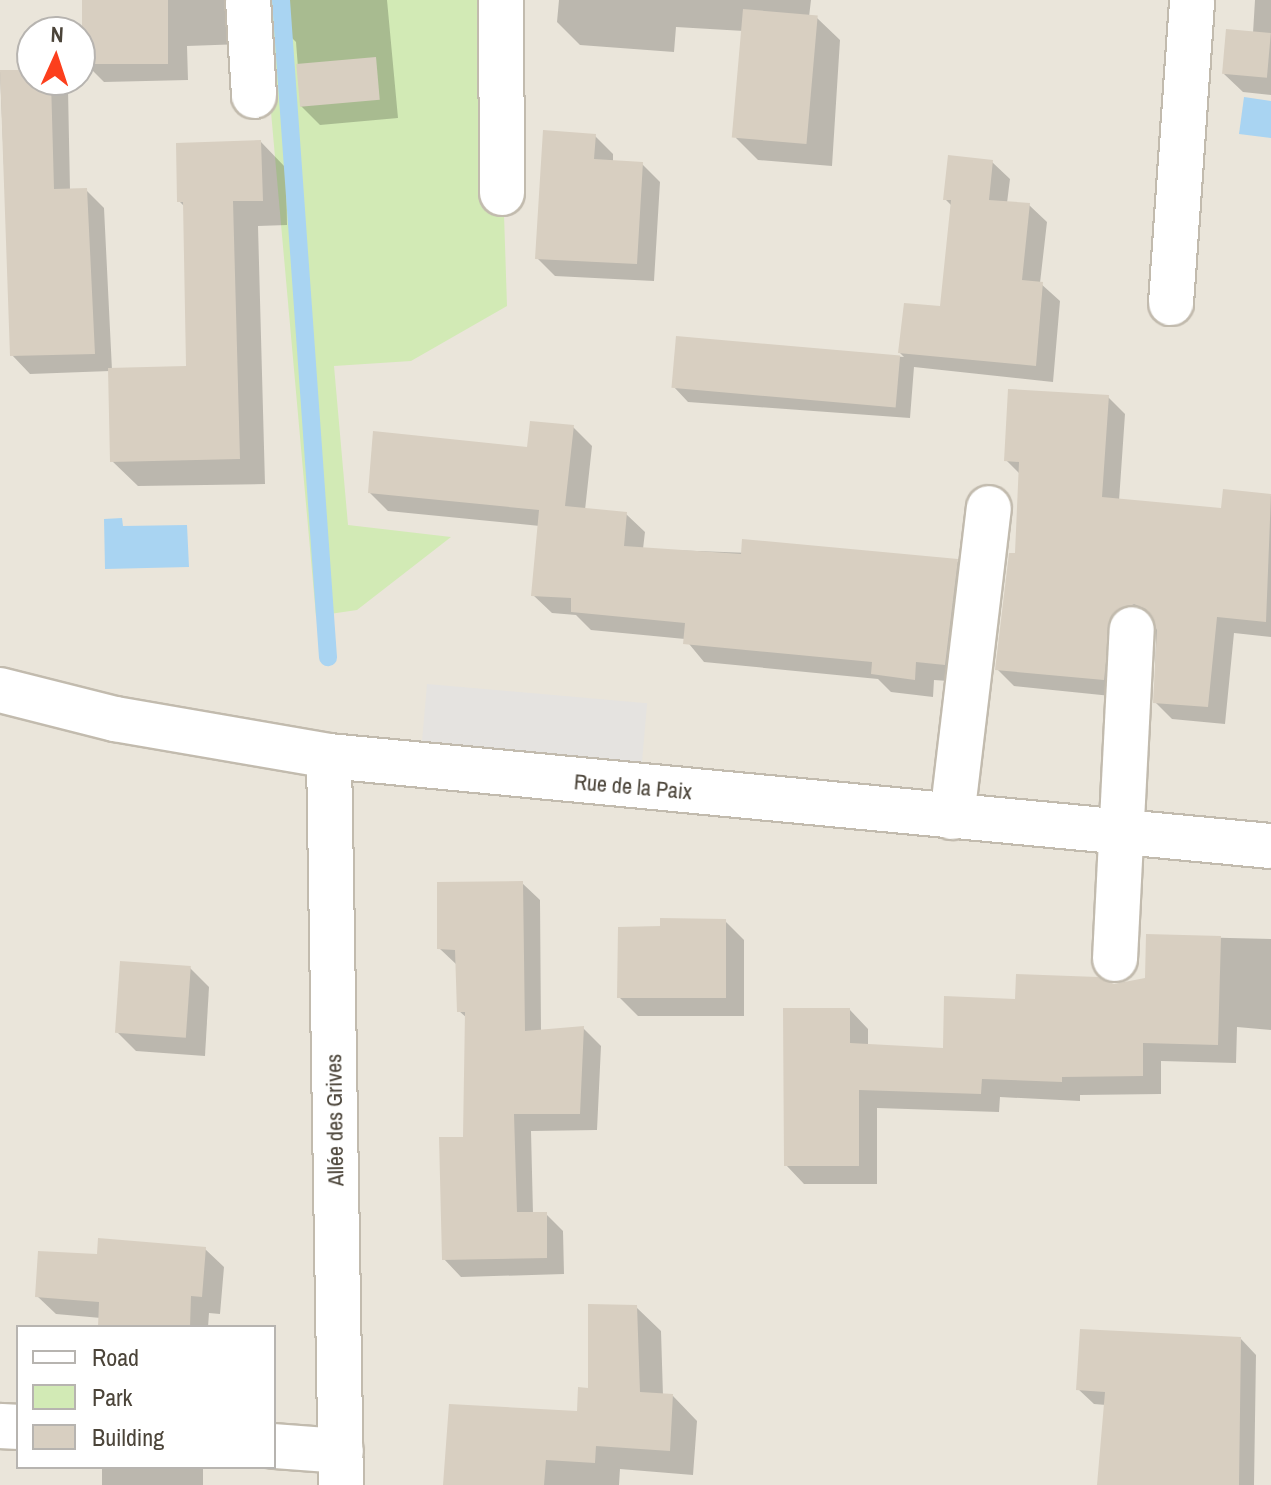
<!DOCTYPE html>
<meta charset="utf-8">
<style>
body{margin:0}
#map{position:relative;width:1271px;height:1485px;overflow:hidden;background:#f6f3ec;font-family:"Archivo Narrow",sans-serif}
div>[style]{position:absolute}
.residential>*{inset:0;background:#eae5da}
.green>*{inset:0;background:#d2eab5}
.parking>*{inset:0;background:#e5e3e0;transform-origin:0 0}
.water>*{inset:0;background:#a9d4f2}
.shadow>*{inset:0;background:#0003;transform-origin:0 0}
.stream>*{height:18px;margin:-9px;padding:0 9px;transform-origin:9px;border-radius:9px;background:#a9d4f2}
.building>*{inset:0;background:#d8cfc1;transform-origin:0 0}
.roads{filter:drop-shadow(2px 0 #c2bbae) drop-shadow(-2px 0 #c2bbae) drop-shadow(0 2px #c2bbae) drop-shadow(0 -2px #c2bbae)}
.minor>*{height:44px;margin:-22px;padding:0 22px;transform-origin:22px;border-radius:22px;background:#fff}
span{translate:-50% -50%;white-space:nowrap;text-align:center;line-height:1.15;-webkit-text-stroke:6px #fff;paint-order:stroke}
.street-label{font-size:22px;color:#4b4439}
.legend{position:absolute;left:16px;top:1325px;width:260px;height:144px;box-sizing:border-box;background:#fff;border:2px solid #b7b4b0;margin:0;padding:10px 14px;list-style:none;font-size:24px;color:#4b4439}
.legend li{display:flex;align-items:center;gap:16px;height:40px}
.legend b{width:40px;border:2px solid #b7b4b0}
.north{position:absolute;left:16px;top:16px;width:80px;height:80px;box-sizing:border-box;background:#fff;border:2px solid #b7b4b0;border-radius:50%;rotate:3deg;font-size:22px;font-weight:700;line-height:32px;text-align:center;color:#4b4439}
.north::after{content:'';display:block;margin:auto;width:28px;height:36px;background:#fc3f1d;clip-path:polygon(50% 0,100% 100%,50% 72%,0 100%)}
</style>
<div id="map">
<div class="residential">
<div style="clip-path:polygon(evenodd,0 0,1271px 0,1271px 1485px,0 1485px,0 0,32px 32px,80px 32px,80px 80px,32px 80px,32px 32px,0 0,18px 1327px,274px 1327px,274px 1467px,18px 1467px,18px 1327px)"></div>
</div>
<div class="green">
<div style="clip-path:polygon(261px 0,497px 0,507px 306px,411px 361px,334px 366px,348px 525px,451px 537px,357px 610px,316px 616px)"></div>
</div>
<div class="parking">
<div style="left:427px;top:684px;width:221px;height:83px;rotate:5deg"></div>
</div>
<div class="water">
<div style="clip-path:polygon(1244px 97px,1271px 101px,1271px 138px,1239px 134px)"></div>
<div style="clip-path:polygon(122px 518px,123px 526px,187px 525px,189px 567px,105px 569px,104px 519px)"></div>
</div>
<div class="shadow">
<div style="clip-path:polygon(84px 0,257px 0,243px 44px,187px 46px,188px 80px,104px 82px,85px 63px)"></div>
<div style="clip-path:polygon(273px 0,387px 0,398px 118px,320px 125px,301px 106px,296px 42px,276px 22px)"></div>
<div style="clip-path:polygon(559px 0,811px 0,809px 17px,817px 18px,840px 40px,832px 166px,758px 160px,736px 138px,744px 31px,676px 27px,674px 52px,580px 45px,557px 22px)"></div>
<div style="clip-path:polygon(1255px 0,1271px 0,1271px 95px,1243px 92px,1224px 74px,1253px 33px)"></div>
<div style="clip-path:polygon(0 72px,32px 72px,32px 80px,58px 80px,68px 89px,70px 190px,86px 190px,104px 208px,112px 370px,188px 368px,185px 207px,179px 201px,261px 142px,286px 168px,287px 225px,258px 226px,265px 484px,138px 486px,112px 461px,110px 371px,30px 374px,12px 355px)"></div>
<div style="clip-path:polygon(595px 136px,613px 154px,613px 162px,642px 164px,660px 182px,654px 281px,555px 276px,537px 258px)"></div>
<div style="clip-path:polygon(992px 162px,1010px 179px,1007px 203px,1029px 205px,1047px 222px,1040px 283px,1060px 301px,1053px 382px,914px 367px,910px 418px,688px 402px,674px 387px,678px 338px,904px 357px,900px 353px,942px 308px,953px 207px,945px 199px)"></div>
<div style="clip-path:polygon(1108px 397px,1125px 414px,1119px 501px,1223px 510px,1225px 491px,1271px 496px,1271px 637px,1234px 633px,1225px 724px,1172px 719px,1155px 702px,1156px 624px,1139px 623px,1121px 697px,1014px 686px,997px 669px,1016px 556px,1021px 475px,1006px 460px)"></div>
<div style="clip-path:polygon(573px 427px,592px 446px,585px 510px,626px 514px,645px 532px,643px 549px,957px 561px,975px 580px,963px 682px,934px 680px,933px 697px,891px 692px,878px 679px,704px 662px,685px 639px,591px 630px,576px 615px,552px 613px,533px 595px,540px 526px,388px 511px,370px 493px,529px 449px)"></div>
<div style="clip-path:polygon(522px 883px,540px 900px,541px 1032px,583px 1028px,601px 1046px,597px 1130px,531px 1131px,533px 1214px,546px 1214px,563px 1231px,564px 1274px,461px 1277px,444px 1259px,465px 1139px,467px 1018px,459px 1011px,457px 965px,439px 948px)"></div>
<div style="clip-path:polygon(725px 921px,744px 940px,744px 1016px,638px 1016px,619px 997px,663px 928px)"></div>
<div style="clip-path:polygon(1148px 936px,1271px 939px,1271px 1030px,1237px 1027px,1236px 1063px,1161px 1061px,1161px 1094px,1080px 1095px,1080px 1101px,1000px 1097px,999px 1112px,877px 1108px,877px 1184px,804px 1184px,786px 1165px,850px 1010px,868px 1029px,868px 1046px,945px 1050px,1017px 1001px,1147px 980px)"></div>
<div style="clip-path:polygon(190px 968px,209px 987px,205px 1056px,136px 1051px,117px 1032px)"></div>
<div style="clip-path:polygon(205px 1249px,224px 1267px,220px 1314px,209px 1313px,208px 1327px,100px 1327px,101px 1318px,56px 1314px,37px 1296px,99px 1256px)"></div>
<div style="clip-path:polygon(636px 1307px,661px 1331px,663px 1396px,673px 1396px,697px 1421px,693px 1475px,620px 1469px,619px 1485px,445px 1485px,579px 1413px)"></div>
<div style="clip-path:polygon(1241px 1339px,1256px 1355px,1254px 1485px,1099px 1485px,1106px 1405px,1094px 1404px,1078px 1389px)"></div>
<div style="left:102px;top:1467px;width:101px;height:18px"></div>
</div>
<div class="stream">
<div style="left:281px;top:0;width:659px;rotate:85.91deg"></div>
</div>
<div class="building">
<div style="left:82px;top:0;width:86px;height:64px"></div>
<div style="left:743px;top:9px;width:75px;height:129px;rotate:5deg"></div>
<div style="left:1226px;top:29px;width:45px;height:45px;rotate:5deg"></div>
<div style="left:376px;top:57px;width:43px;height:80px;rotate:85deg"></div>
<div style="clip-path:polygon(0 70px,32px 70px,32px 80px,51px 80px,54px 189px,87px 188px,95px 354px,10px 356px)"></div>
<div style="clip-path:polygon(543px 130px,596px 134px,594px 159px,643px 162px,637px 264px,535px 259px)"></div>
<div style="clip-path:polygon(261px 140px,263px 201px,233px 201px,240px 459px,110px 462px,108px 368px,186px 366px,183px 202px,177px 202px,176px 143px)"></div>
<div style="clip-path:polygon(948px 155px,993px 160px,989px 200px,1030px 203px,1022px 280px,1043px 282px,1036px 366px,898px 353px,904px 303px,940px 306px,951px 200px,943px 200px)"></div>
<div style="left:676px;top:336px;width:225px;height:52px;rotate:5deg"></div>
<div style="clip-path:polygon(1008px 389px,1109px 395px,1102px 497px,1221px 508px,1223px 489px,1271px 494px,1266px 622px,1217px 617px,1208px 707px,1153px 703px,1157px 630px,1146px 609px,1134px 604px,1111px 616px,1104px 680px,995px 670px,1009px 553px,1015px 553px,1019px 462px,1004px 461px)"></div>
<div style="clip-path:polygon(530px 421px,574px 425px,565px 506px,627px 512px,624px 546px,741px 554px,742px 539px,958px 559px,945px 665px,916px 662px,915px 680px,871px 674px,872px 662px,683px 644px,685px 623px,571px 612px,571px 598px,531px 596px,539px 510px,368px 493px,373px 431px,527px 447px)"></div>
<div style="clip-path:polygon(523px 881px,525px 1031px,584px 1026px,580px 1114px,514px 1114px,517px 1212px,547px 1212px,547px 1258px,442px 1260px,439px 1137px,463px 1137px,465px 1012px,457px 1012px,455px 950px,437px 949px,437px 882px)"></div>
<div style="clip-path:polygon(660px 918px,726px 919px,726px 998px,617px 998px,618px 927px,660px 926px)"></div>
<div style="clip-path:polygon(1146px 934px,1221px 936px,1218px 1045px,1143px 1043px,1143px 1076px,1062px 1077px,1062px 1082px,982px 1079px,981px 1094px,859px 1090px,859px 1166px,784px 1166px,783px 1008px,850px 1008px,850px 1043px,943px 1048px,944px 996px,1015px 999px,1016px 974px,1098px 977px,1114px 984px,1145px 978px)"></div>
<div style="left:120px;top:961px;width:71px;height:72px;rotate:4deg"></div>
<div style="clip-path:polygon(98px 1238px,206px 1247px,202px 1297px,191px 1296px,190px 1327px,98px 1327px,99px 1302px,35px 1297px,38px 1251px,97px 1254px)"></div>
<div style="clip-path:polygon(588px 1304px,637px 1305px,640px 1392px,673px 1394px,670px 1451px,596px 1446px,595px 1463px,546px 1460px,544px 1485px,443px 1485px,449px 1404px,577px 1411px,578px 1387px,588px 1388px)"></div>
<div style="clip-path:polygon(1080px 1329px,1241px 1337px,1239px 1485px,1097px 1485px,1105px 1392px,1076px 1390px)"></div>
</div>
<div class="roads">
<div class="minor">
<div style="left:248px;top:0;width:96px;rotate:86.4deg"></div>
<div style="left:501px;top:0;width:193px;rotate:89.7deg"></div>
<div style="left:1171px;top:303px;width:304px;rotate:-86deg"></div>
<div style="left:0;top:690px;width:119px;rotate:14.2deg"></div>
<div style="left:115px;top:719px;width:217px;rotate:9.8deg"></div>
<div style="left:329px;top:756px;width:946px;rotate:5.46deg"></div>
<div style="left:329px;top:756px;width:729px;rotate:89.06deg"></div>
<div style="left:952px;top:817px;width:311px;rotate:-83.2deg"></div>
<div style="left:1115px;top:959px;width:330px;rotate:-87.1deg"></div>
<div style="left:0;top:1426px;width:18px;rotate:3deg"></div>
<div style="left:274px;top:1446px;width:67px;rotate:4.3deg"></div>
</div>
</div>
<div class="street-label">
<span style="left:633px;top:787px;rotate:5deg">Rue de la Paix</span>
<span style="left:335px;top:1120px;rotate:-91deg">Allée des Grives</span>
</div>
<ul class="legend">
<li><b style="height:10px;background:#fff"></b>Road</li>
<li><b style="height:22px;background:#d2eab5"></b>Park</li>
<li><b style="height:22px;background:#d8cfc1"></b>Building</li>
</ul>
<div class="north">N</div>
</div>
